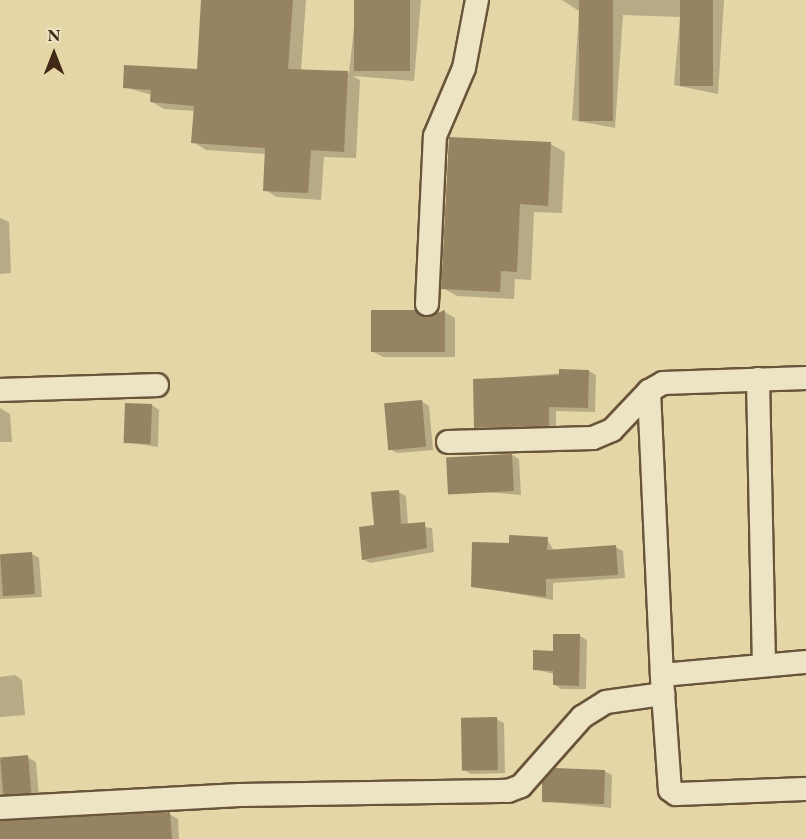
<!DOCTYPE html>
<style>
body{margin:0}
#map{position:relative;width:806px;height:839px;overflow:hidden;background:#e4d6a7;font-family:"EB Garamond",serif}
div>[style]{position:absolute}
.shadow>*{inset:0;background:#0003}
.building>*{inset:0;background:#968361;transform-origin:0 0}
.roads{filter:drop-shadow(2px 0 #6a543a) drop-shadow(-2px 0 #6a543a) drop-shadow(0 2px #6a543a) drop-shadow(0 -2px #6a543a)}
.minor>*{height:22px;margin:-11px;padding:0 11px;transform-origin:11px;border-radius:11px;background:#ede4c6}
span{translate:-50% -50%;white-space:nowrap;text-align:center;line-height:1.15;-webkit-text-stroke:6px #ede4c6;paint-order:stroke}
.north{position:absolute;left:24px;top:24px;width:60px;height:60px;-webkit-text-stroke:4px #ede4c6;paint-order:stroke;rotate:0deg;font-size:16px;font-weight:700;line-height:24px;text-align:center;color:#412916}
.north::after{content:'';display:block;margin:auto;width:21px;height:27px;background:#412916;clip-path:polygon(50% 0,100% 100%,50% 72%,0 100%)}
</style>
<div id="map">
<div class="shadow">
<div style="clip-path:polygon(203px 0,306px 0,301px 71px,349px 73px,357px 0,421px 0,414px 81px,353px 76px,360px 80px,356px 158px,324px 157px,321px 200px,277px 197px,265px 190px,267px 154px,206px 150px,193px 142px,195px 111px,164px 109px,152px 102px,152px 95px,124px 87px,198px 71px)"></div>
<div style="clip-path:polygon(562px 0,724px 0,718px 94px,674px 85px,680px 17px,623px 15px,615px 128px,572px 120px,579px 11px)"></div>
<div style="clip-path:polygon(550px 144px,565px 152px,562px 213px,534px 212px,531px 280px,515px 279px,514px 299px,457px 296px,443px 288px)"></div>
<div style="clip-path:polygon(0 218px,9px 222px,11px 273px,0 274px)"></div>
<div style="clip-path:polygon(445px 312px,455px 318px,455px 357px,383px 357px,372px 351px)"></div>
<div style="clip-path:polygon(589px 371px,596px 375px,595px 412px,556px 411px,556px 429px,475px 427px,475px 380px)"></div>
<div style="clip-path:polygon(421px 401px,429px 406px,433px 450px,397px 453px,390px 449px)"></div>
<div style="clip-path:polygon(152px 405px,159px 410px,158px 447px,125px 442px)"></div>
<div style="clip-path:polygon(0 408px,10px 414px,12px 442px,0 442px)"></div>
<div style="clip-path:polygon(512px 455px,519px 459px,521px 495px,450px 489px)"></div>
<div style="clip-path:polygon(398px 492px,406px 496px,408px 525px,432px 528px,434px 552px,370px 563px,363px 559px)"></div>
<div style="clip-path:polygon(547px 539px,554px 551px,615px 547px,623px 551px,625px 578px,553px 583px,553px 600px,473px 586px,510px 545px)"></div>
<div style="clip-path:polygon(32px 554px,39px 558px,42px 597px,0 599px,0 556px)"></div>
<div style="clip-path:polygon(580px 636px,587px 640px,586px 689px,561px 689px,554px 684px,554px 674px,534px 669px)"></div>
<div style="clip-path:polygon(15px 675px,22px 680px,25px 715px,0 717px,0 677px)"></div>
<div style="clip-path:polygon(496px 719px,504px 723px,505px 773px,471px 774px,464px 770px)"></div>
<div style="clip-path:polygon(27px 757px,36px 762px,39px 797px,0 805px,0 760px)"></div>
<div style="clip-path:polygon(604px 771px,612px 775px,611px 808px,543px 801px)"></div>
<div style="clip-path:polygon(169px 814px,178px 819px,179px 839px,0 839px,0 823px)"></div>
</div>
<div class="building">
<div style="clip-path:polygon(201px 0,293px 0,288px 69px,348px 71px,344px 152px,311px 150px,308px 193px,263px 191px,265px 148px,191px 143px,194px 106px,150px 102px,151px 90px,123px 88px,124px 65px,197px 69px)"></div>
<div style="left:354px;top:0;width:56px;height:71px"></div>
<div style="left:579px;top:0;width:34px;height:121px"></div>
<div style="left:680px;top:0;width:33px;height:86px"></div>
<div style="clip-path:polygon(449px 137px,551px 142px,548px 206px,520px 204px,517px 272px,501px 271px,500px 292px,441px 289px)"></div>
<div style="clip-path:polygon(371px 310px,415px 310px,427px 317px,445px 310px,445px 352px,371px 352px)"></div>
<div style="clip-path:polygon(559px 369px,589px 370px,588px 408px,549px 407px,549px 426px,474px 428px,473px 379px,559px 375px)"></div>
<div style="left:422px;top:400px;width:47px;height:38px;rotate:85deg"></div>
<div style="left:125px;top:403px;width:27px;height:40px;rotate:2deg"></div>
<div style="left:512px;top:454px;width:37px;height:66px;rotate:87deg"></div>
<div style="clip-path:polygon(399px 490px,401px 524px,425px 522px,427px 548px,362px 560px,359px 527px,374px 525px,371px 492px)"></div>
<div style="clip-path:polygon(509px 535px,548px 537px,547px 550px,616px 545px,618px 575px,546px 579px,546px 597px,471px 587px,472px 542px,509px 543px)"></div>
<div style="left:32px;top:552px;width:42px;height:32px;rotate:86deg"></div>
<div style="clip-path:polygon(553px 634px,580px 634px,579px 686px,553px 685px,553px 671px,533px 670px,533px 650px,553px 651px)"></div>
<div style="left:497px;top:717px;width:53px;height:36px;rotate:89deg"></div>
<div style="left:28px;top:755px;width:38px;height:28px;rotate:85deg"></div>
<div style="clip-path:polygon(555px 768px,605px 770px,604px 804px,542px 802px,542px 782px)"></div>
<div style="clip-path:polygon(170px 812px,172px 839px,0 839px,0 821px)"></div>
</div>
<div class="roads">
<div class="minor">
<div style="left:427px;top:304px;width:168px;rotate:-87.3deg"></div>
<div style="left:435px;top:136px;width:74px;rotate:-66.9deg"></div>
<div style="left:464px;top:68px;width:69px;rotate:-79.2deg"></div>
<div style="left:806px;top:378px;width:143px;rotate:178deg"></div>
<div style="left:663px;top:383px;width:16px;rotate:150deg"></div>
<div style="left:649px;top:391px;width:284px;rotate:87.4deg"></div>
<div style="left:662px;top:675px;width:145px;rotate:-5.2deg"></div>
<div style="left:758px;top:379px;width:286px;rotate:88.8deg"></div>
<div style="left:0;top:390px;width:157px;rotate:-1.8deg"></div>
<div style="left:448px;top:442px;width:145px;rotate:-1.6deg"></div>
<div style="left:593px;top:438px;width:21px;rotate:-23deg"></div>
<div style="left:612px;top:430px;width:54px;rotate:-46.5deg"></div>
<div style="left:662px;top:679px;width:111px;rotate:85.9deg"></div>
<div style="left:670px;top:790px;width:7px;rotate:34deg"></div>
<div style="left:676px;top:794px;width:130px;rotate:-2.2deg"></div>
<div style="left:0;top:808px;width:240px;rotate:-3.1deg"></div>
<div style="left:240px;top:795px;width:268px;rotate:-0.9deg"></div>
<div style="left:508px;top:791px;width:14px;rotate:-21deg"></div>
<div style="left:521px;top:786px;width:92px;rotate:-48.5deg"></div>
<div style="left:582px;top:717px;width:28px;rotate:-32deg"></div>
<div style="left:606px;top:702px;width:58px;rotate:-8deg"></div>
</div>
</div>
<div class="north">N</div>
</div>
